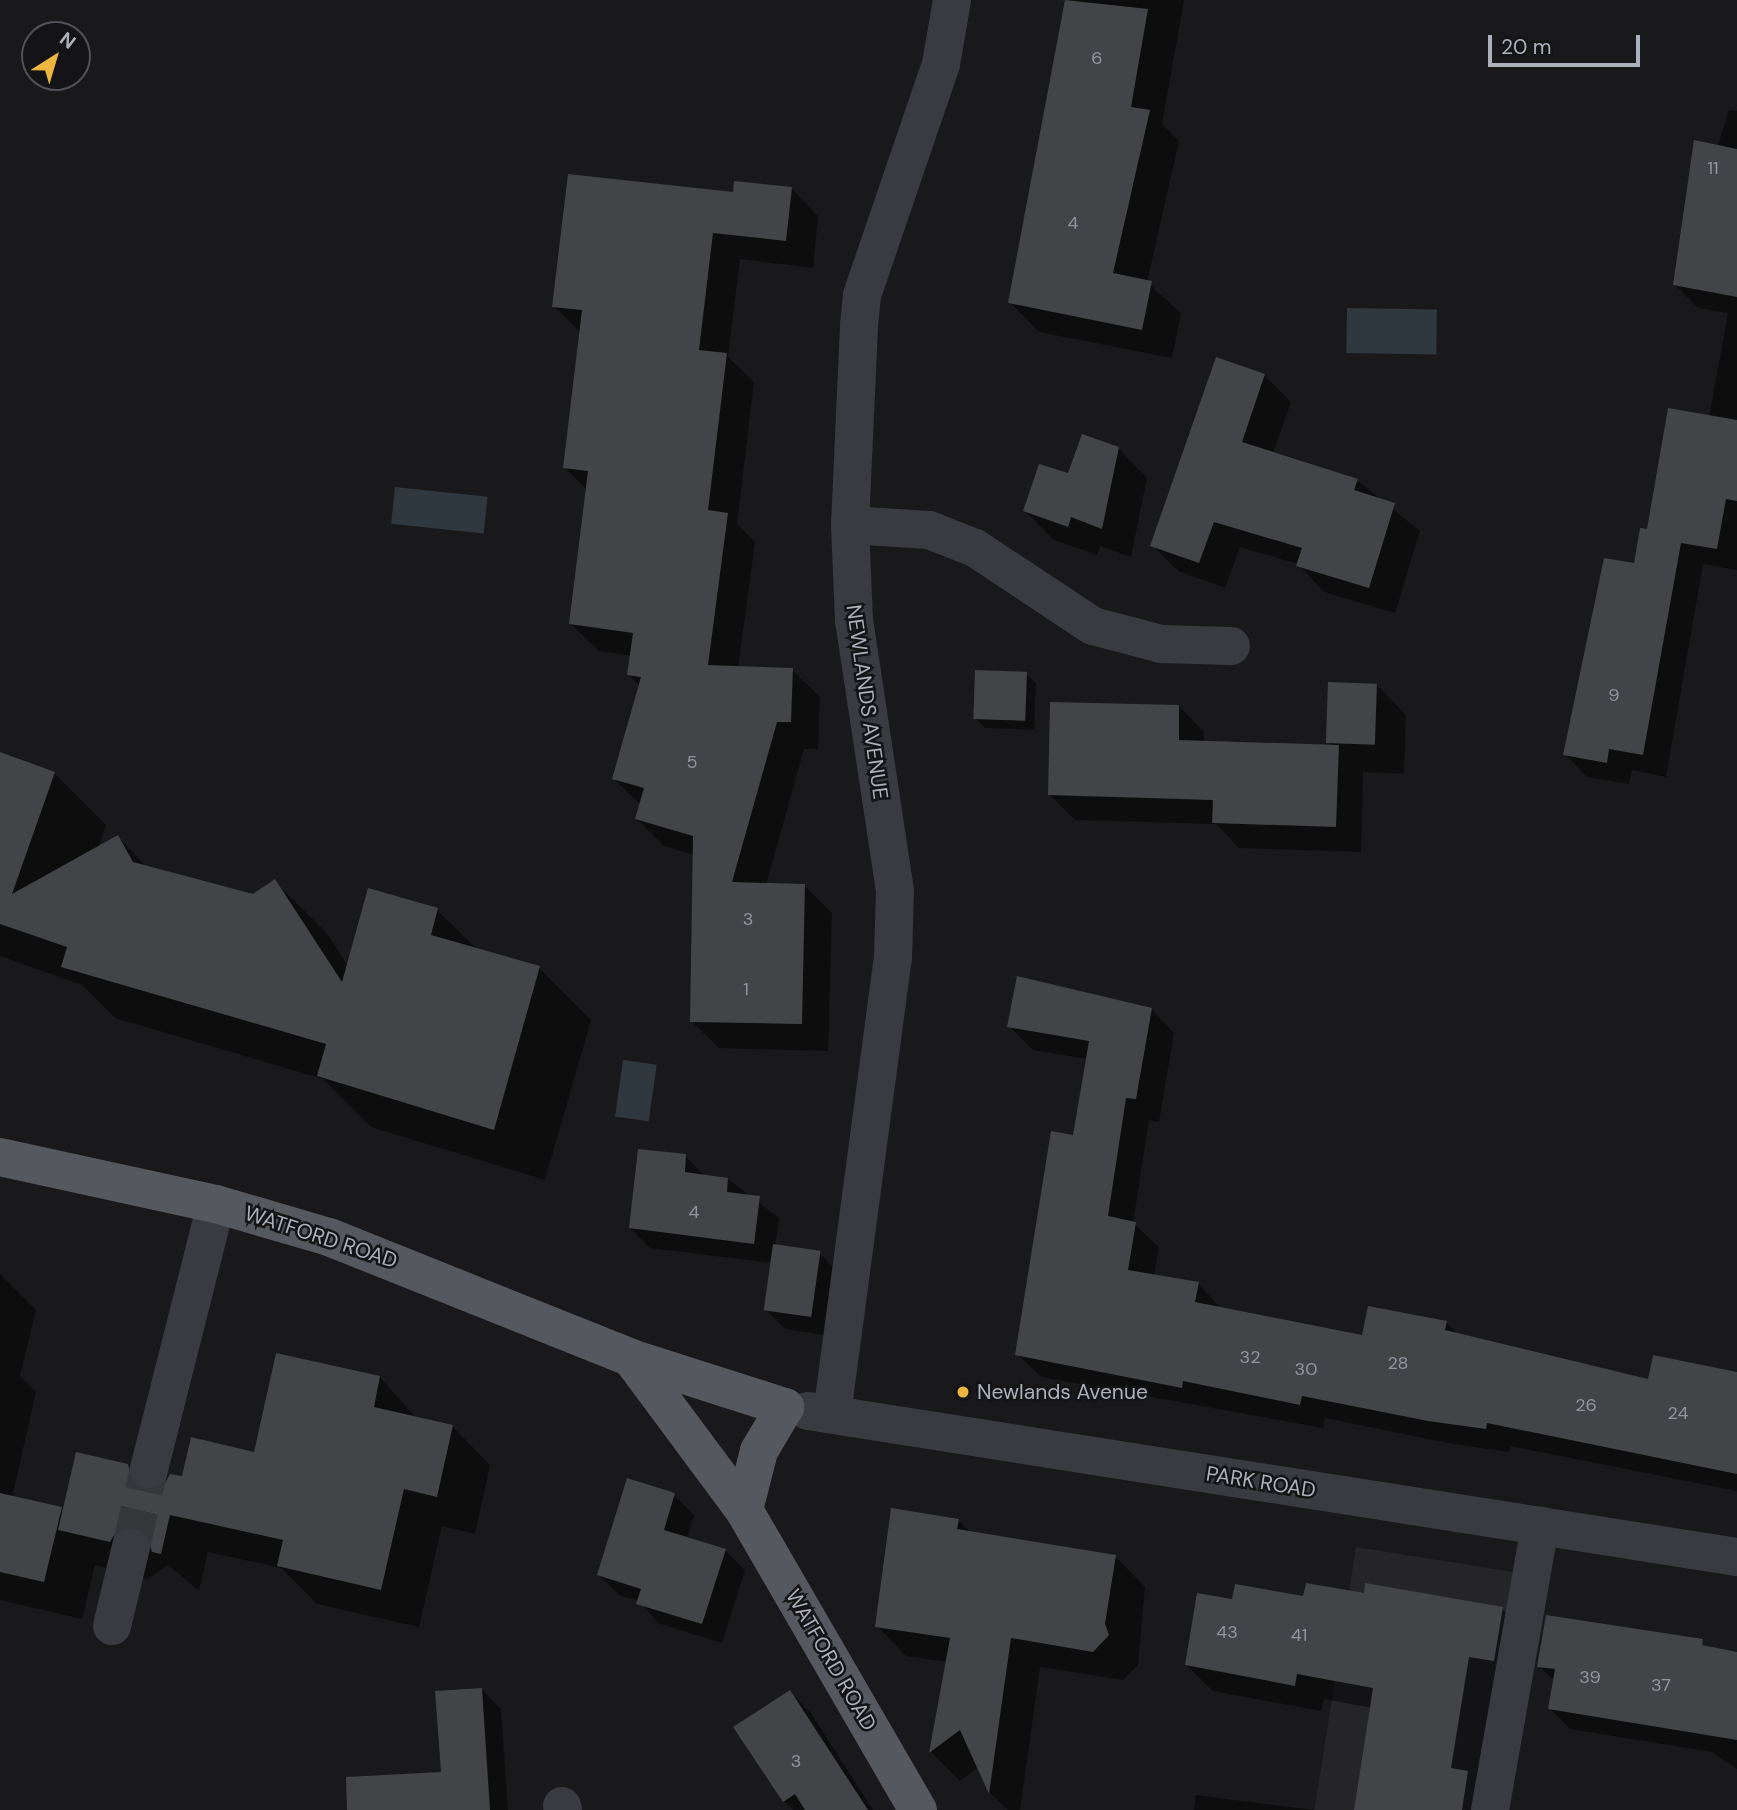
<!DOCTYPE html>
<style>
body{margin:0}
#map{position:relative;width:1737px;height:1810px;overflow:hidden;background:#19191b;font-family:"DM Sans",sans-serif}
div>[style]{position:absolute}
.built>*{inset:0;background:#252528;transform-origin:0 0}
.water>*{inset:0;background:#2f383f;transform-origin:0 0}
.shadow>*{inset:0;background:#0007}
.building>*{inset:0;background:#434448;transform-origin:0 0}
.minor-tunnel>*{height:38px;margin-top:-19px;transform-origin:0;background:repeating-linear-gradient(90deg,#36373b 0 38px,transparent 0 57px)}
.minor>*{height:38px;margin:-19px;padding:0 19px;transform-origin:19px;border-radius:19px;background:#3a3b40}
.major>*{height:38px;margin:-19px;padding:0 19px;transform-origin:19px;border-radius:19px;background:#56585f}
.dots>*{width:19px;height:19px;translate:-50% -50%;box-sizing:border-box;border:4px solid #141416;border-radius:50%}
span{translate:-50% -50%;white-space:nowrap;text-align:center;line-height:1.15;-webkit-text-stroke:5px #141416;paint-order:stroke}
.number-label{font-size:18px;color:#92959e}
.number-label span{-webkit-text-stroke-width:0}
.street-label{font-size:21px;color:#acb0bb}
.poi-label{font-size:21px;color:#acb0bb}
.left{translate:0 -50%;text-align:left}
.north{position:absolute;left:21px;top:21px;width:70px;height:70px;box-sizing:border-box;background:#141416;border:2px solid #515258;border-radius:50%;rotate:37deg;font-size:19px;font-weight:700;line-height:28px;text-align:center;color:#acb0bb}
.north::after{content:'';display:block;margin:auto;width:24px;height:32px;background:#edb73f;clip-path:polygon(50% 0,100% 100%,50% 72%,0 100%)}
.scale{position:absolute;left:1488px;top:35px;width:152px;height:32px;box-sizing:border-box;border:4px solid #acb0bb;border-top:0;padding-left:9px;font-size:21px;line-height:24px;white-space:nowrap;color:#acb0bb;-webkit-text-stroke:5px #141416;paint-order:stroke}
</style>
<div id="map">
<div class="built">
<div style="left:1356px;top:1547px;width:188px;height:267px;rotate:9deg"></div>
</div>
<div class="water">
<div style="left:1347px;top:308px;width:90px;height:45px;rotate:1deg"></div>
<div style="left:395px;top:487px;width:93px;height:37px;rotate:6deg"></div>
<div style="left:623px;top:1060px;width:34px;height:57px;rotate:8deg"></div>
</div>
<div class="shadow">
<div style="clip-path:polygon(1067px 0,1184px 0,1162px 124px,1179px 141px,1147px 282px,1181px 313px,1172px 358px,1039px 332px,1010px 302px)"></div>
<div style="clip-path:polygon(1729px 110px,1737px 111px,1737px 570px,1703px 564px,1666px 777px,1632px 770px,1629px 784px,1587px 777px,1565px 754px,1648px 531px,1709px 417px,1728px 313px,1698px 308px,1675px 285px)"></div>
<div style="clip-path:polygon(791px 188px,818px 216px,813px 268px,740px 259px,728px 357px,754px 382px,737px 524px,755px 542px,738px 668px,792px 670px,820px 697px,818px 749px,804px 749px,766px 885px,804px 885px,832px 913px,828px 1051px,719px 1048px,691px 1021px,694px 855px,664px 846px,637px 819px,641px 805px,614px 779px,640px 686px,629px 675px,632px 656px,599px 651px,571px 624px,587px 490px,564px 467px,581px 333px,554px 306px,734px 194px)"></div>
<div style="clip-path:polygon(1217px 359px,1265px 376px,1291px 402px,1273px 453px,1357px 480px,1420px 531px,1395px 613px,1324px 592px,1298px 564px,1240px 547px,1225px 588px,1178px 571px,1152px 545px)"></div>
<div style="clip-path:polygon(1118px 448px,1147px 478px,1131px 557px,1100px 546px,1097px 555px,1054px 540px,1025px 511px)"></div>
<div style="clip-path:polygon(1026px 674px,1036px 683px,1034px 730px,985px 728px,976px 719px)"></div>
<div style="clip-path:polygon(1377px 685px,1406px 715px,1404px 774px,1363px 772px,1361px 852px,1239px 848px,1216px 824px,1075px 820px,1050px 795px,1179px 706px,1204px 732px,1204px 742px,1332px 746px,1328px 742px)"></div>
<div style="clip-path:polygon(0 754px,54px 773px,106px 825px,98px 849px,118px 837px,148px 868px,254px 896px,275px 882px,327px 933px,348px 966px,437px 910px,479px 951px,539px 968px,591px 1020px,545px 1180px,371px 1127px,323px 1079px,115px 1018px,82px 985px,0 956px)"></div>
<div style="clip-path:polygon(1151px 1009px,1174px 1033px,1159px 1122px,1149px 1120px,1133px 1223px,1159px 1247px,1154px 1276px,1198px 1283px,1221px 1309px,1363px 1337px,1446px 1322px,1458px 1335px,1649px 1381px,1737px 1373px,1737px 1491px,1510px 1446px,1509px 1452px,1453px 1444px,1325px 1418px,1323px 1428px,1041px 1377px,1017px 1354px,1074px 1137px,1088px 1059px,1033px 1050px,1009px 1026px)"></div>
<div style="clip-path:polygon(685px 1156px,706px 1177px,728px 1179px,779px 1218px,775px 1246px,819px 1253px,839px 1273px,830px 1336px,785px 1329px,765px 1309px,772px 1263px,650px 1248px,630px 1228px)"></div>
<div style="clip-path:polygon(0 1274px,36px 1310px,20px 1376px,36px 1392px,12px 1498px,64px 1512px,127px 1465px,155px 1492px,171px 1475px,184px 1478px,255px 1454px,380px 1377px,417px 1419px,452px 1426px,490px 1465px,475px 1534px,442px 1526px,419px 1627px,317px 1604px,281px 1568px,208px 1552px,199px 1591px,168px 1565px,148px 1579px,95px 1565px,82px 1619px,0 1600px)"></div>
<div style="clip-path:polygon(674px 1495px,694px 1515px,687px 1538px,725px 1550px,745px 1570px,722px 1643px,658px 1623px,639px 1601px,619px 1595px,599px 1575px)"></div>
<div style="clip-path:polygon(958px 1520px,971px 1533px,1116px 1557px,1145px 1587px,1138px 1665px,1123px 1680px,1040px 1667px,1020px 1810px,1008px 1810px,990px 1793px,979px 1767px,960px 1781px,931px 1752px,947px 1662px,906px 1656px,877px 1626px)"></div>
<div style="clip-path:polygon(1365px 1595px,1502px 1609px,1529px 1636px,1492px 1810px,1356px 1810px,1372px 1708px,1324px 1699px,1321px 1711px,1213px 1691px,1186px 1665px,1234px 1601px)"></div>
<div style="clip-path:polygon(1737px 1652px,1737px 1769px,1712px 1752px,1570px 1729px,1550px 1709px,1555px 1682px,1539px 1666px)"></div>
<div style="clip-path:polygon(481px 1689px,501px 1709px,508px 1810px,413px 1810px,443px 1773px)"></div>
<div style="clip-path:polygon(790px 1692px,810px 1712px,873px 1810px,793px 1810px,784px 1801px,736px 1728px)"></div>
<div style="clip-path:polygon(1196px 1795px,1314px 1810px,1194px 1810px)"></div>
</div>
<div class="building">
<div style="clip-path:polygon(1065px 0,1148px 9px,1131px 107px,1150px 110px,1113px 273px,1152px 281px,1142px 330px,1008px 303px)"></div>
<div style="clip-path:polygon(1694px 140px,1737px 149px,1737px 297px,1673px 285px)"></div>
<div style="clip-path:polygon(568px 174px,733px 192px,734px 181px,792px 187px,786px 241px,713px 233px,699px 350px,727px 353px,708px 510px,728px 513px,708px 665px,793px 668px,791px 722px,777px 722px,732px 882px,805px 884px,802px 1024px,690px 1022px,693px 836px,635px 819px,644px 788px,612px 779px,641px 677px,627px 675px,633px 633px,569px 624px,588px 471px,563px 468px,582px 310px,552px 307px)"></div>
<div style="clip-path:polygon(1216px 357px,1265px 374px,1242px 442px,1358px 479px,1354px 490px,1395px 503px,1369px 588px,1296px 566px,1302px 548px,1214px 522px,1199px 563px,1150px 546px)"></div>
<div style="clip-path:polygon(1668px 408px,1737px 420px,1737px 501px,1726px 499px,1717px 549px,1681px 543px,1643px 755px,1609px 749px,1607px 763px,1563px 755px,1604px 558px,1634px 563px,1640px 528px,1647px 529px)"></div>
<div style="clip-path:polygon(1082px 434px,1119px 447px,1102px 529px,1071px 517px,1068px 527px,1023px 511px,1039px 464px,1068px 473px)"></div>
<div style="left:975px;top:670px;width:52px;height:49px;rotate:2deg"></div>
<div style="left:1328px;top:682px;width:49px;height:61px;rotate:2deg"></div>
<div style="clip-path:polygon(1050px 702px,1179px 705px,1179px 740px,1339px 745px,1336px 827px,1212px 823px,1213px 800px,1048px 795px)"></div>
<div style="clip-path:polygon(0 752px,55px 772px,12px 894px,118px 835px,133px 862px,253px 894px,275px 879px,342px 982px,368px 888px,438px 908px,431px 935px,540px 966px,494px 1130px,317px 1076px,326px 1044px,61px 967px,67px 947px,0 924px)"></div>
<div style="clip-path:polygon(1017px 976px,1152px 1008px,1136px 1099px,1126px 1098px,1108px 1216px,1136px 1222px,1128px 1270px,1199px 1282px,1195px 1302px,1362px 1335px,1368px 1306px,1447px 1321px,1445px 1330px,1648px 1379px,1653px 1355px,1737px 1372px,1737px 1474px,1487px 1423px,1486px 1429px,1428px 1421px,1302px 1396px,1300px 1405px,1183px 1381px,1182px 1388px,1015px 1355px,1051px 1131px,1073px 1135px,1089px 1041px,1007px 1027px)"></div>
<div style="clip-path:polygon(638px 1149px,686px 1154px,685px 1172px,728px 1178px,727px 1192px,760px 1196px,754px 1244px,629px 1228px)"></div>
<div style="left:773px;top:1244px;width:48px;height:67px;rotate:8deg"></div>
<div style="clip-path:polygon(276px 1353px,380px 1376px,374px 1407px,453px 1425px,437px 1497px,404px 1489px,381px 1590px,277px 1566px,283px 1540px,170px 1515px,161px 1554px,152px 1552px,146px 1532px,135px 1526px,116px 1532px,110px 1542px,58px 1530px,76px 1452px,128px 1464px,133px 1484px,144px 1490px,164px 1485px,170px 1474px,182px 1476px,191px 1437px,254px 1452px)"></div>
<div style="clip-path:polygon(627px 1478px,675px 1493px,664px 1530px,726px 1549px,702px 1624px,636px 1604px,641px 1589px,597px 1575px)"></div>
<div style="clip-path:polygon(0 1493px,62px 1507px,44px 1582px,0 1572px)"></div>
<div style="clip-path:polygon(891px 1508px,959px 1519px,957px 1529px,1116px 1555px,1105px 1624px,1109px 1635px,1093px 1652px,1011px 1638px,989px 1794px,960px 1730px,929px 1753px,950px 1638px,875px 1627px)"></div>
<div style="clip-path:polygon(1306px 1583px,1364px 1593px,1365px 1583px,1503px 1607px,1494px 1661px,1469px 1657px,1451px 1768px,1468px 1771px,1462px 1810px,1354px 1810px,1373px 1688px,1297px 1674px,1295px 1686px,1185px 1665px,1197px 1593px,1232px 1599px,1235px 1584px,1303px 1596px)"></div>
<div style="clip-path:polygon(1546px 1615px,1703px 1639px,1702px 1645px,1737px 1652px,1737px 1740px,1548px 1709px,1555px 1669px,1537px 1667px)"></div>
<div style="clip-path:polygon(482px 1688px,490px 1810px,347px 1810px,346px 1777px,441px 1772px,435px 1691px)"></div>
<div style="clip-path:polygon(790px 1690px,868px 1810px,805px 1810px,795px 1794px,783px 1802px,733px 1727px)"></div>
</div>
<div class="minor-tunnel">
<div style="left:131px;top:1547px;width:80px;rotate:-77deg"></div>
</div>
<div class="minor">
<div style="left:850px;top:525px;width:79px;rotate:3.6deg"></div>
<div style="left:929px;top:530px;width:49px;rotate:21.4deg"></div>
<div style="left:975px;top:548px;width:141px;rotate:33.5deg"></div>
<div style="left:1093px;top:626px;width:70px;rotate:14.8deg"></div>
<div style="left:1161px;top:644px;width:70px;rotate:1.6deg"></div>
<div style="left:808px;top:1411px;width:940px;rotate:8.93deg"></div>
<div style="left:832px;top:1414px;width:460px;rotate:-82.4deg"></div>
<div style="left:893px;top:958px;width:67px;rotate:-88.3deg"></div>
<div style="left:895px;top:891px;width:273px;rotate:-98.6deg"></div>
<div style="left:854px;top:621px;width:96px;rotate:-92.4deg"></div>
<div style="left:850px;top:525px;width:200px;rotate:-87.4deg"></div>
<div style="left:859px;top:325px;width:30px;rotate:-84deg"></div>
<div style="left:862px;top:295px;width:244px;rotate:-71.1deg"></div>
<div style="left:941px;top:64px;width:65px;rotate:-80.2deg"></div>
<div style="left:149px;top:1469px;width:273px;rotate:-75.8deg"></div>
<div style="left:112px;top:1626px;width:81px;rotate:-76.5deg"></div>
<div style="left:562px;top:1806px;width:4px;rotate:76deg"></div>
<div style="left:1490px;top:1810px;width:289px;rotate:-80deg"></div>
</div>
<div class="major">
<div style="left:0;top:1157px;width:221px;rotate:12.3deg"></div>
<div style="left:216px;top:1204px;width:118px;rotate:16.3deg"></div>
<div style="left:329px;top:1237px;width:325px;rotate:21.8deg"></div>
<div style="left:631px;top:1358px;width:162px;rotate:17.7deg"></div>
<div style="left:785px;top:1407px;width:51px;rotate:120.6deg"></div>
<div style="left:759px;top:1451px;width:61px;rotate:104.3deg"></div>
<div style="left:631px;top:1358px;width:189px;rotate:53.4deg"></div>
<div style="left:744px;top:1510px;width:347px;rotate:59.9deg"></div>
</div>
<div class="dots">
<div style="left:963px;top:1392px;background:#edb73f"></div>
</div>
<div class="number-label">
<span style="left:1097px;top:58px">6</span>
<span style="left:1713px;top:168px">11</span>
<span style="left:1073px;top:223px">4</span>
<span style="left:1614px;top:695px">9</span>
<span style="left:692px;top:762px">5</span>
<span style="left:748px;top:919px">3</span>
<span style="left:746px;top:989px">1</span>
<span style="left:694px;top:1212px">4</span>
<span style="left:1250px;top:1357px">32</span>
<span style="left:1398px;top:1363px">28</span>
<span style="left:1306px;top:1369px">30</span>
<span style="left:1586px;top:1405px">26</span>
<span style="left:1678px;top:1413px">24</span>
<span style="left:1227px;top:1632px">43</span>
<span style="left:1299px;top:1635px">41</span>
<span style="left:1590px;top:1677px">39</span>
<span style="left:1661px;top:1685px">37</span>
<span style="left:796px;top:1761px">3</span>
</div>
<div class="street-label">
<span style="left:867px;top:702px;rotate:82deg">NEWLANDS AVENUE</span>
<span style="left:321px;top:1237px;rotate:18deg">WATFORD ROAD</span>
<span style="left:1261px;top:1482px;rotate:9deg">PARK ROAD</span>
<span style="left:831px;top:1660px;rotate:60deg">WATFORD ROAD</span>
</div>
<div class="poi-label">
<span class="left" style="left:977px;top:1392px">Newlands Avenue</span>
</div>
<div class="north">N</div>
<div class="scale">20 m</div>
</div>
